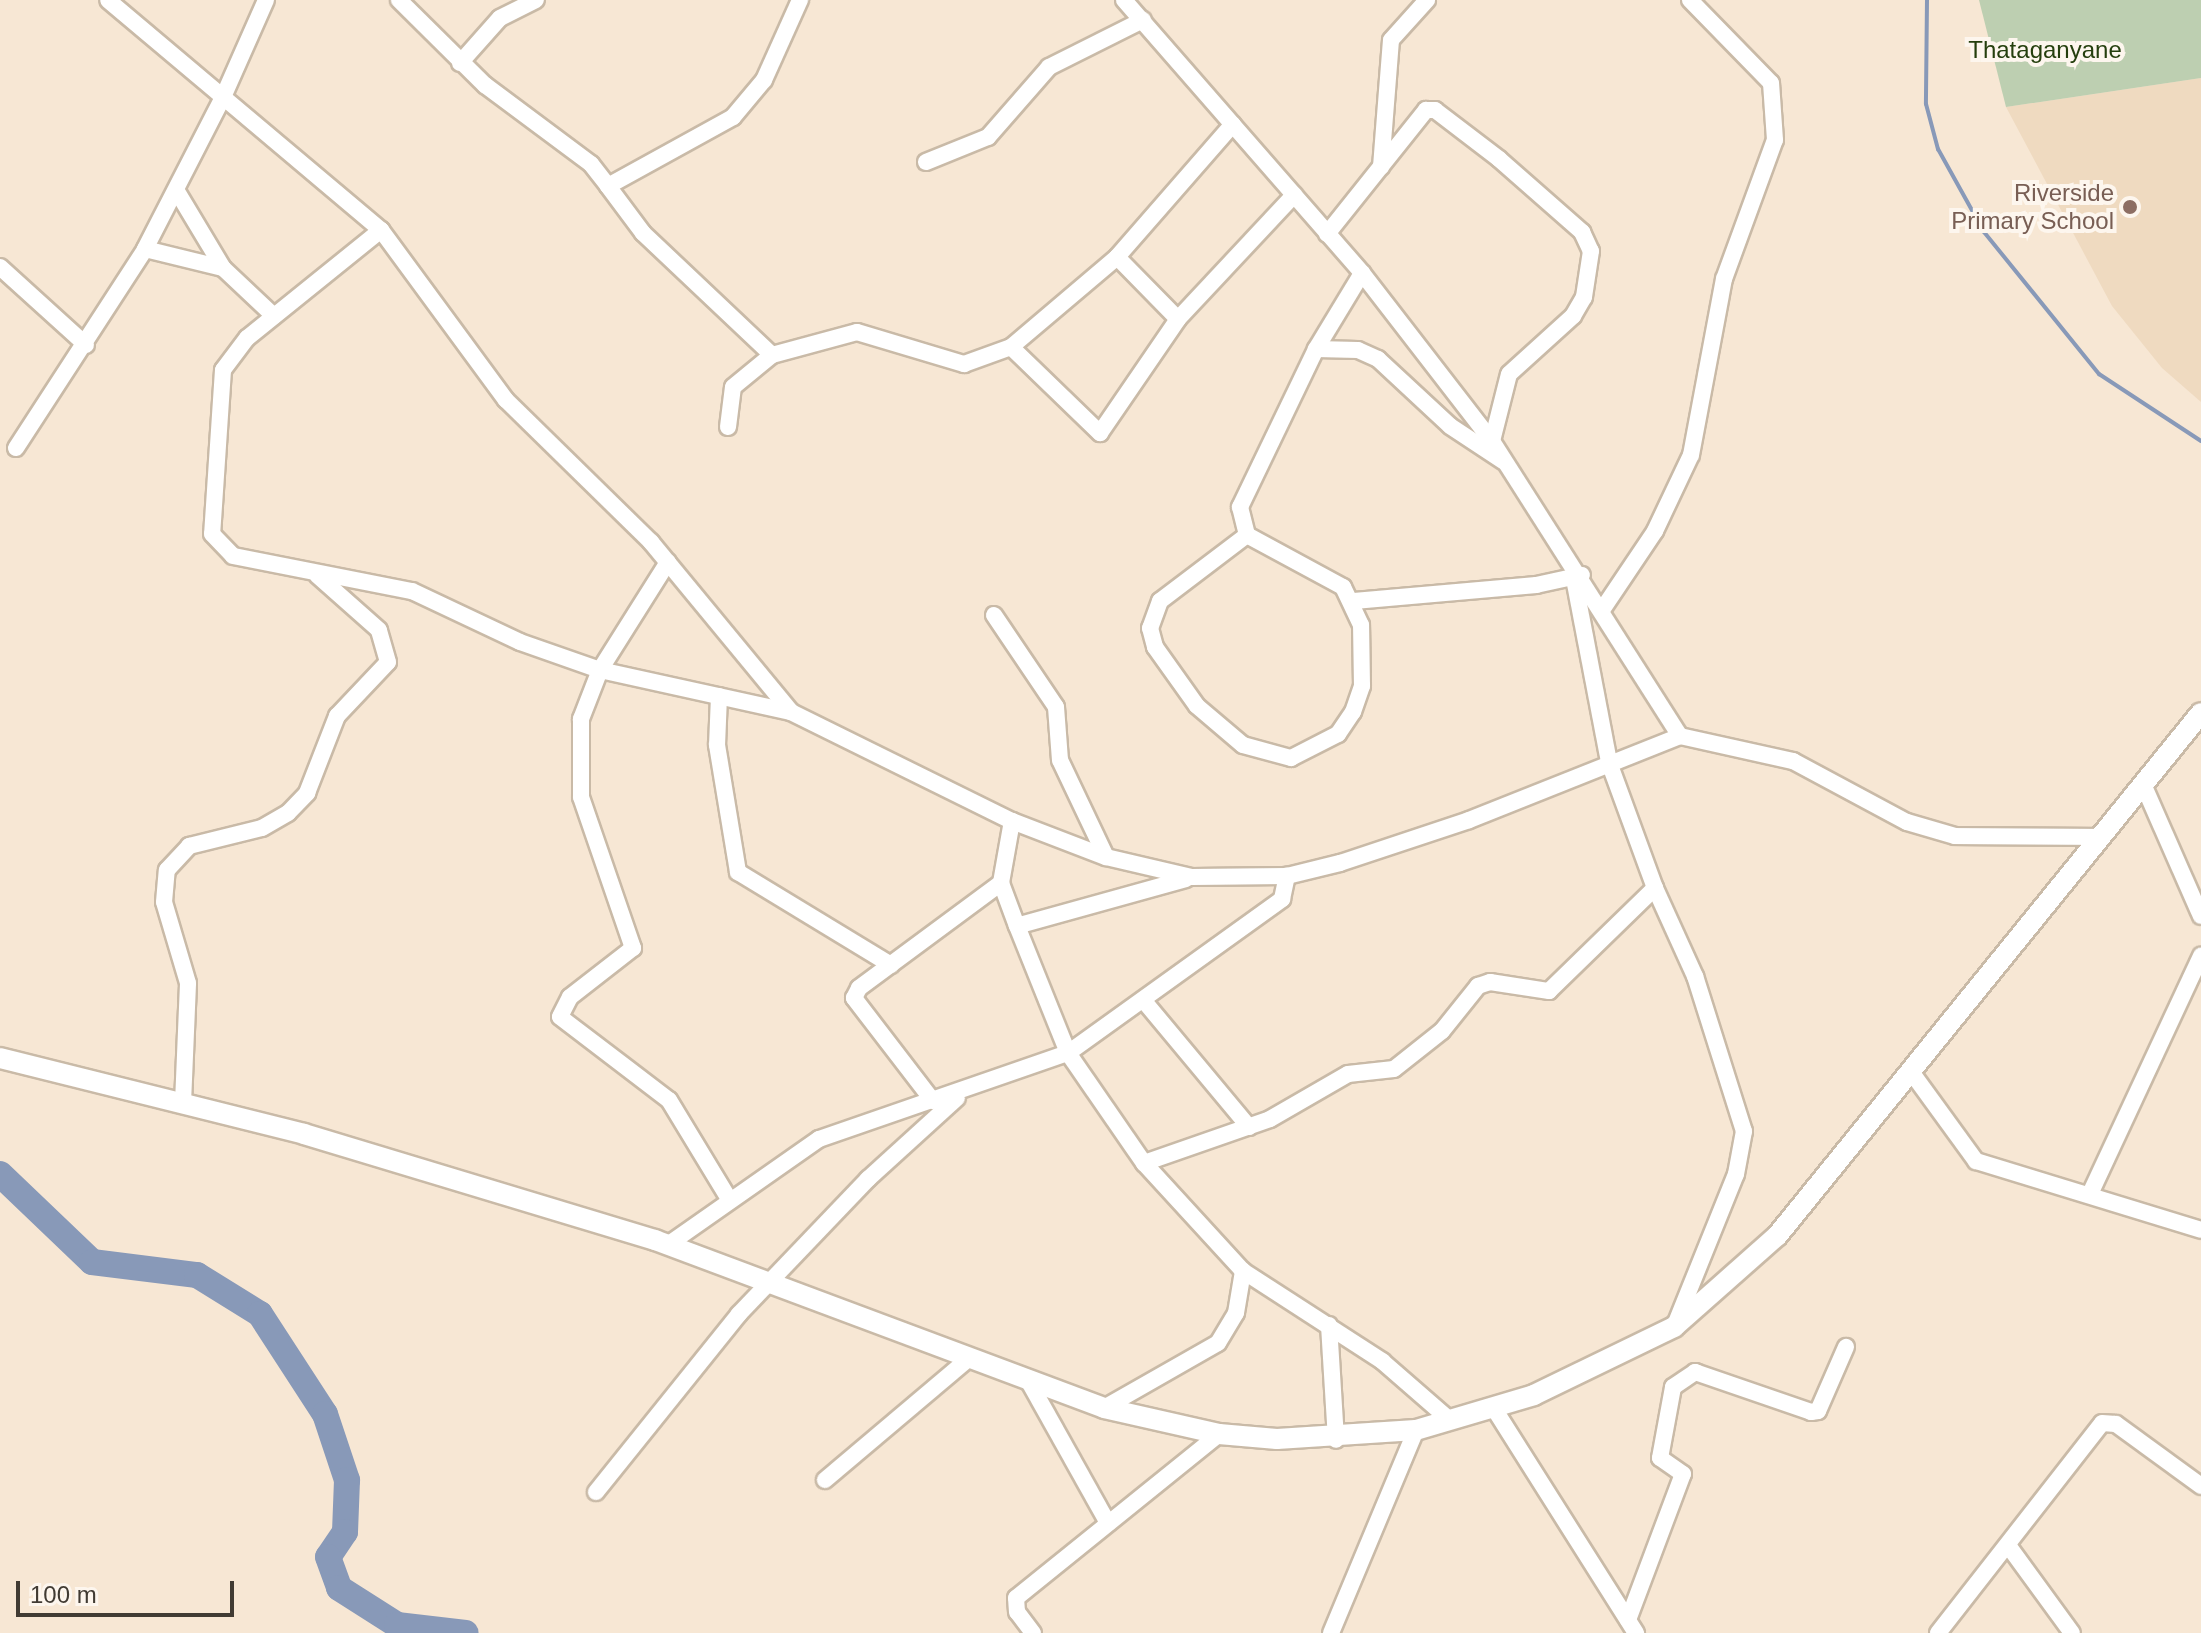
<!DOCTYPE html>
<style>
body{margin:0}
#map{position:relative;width:2201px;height:1633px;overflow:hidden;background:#f7e7d4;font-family:Arial,sans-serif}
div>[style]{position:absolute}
.built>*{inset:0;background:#efdac0}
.green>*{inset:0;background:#bdcfb1}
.stream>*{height:4px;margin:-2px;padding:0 2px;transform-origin:2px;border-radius:2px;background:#8899b8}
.river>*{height:26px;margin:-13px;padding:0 13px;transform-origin:13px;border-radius:13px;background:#8899b8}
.roads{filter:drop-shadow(2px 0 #c9baa7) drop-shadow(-2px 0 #c9baa7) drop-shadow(0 2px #c9baa7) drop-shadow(0 -2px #c9baa7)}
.minor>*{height:16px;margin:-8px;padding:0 8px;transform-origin:8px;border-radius:8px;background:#fff}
.tertiary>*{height:20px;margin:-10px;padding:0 10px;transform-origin:10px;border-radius:10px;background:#fff}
.dots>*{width:22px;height:22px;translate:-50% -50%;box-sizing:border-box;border:4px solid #fdf6ee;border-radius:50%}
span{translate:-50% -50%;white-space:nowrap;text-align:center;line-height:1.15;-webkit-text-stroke:8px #fdf6ee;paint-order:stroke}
.park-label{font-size:24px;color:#253f0e}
.education-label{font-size:24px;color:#785e54}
.right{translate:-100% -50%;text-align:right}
.scale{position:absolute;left:16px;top:1581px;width:218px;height:36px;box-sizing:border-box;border:4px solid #413b33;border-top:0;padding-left:10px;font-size:24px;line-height:28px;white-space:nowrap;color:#413b33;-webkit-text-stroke:6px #fdf6ee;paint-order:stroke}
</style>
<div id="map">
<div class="built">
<div style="clip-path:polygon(2201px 78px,2201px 402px,2162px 368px,2112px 306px,2006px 107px)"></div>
</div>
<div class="green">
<div style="clip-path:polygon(1979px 0,2201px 0,2201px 78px,2006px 107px)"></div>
</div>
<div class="stream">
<div style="left:1927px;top:0;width:104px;rotate:90.6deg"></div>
<div style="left:1926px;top:104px;width:47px;rotate:75.1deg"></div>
<div style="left:1938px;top:149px;width:95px;rotate:61deg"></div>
<div style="left:1984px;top:232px;width:183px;rotate:51deg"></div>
<div style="left:2099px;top:374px;width:122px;rotate:33.3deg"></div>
</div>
<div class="river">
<div style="left:0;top:1174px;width:127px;rotate:43.7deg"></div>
<div style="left:92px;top:1262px;width:106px;rotate:7.1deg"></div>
<div style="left:197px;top:1275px;width:74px;rotate:31.8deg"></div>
<div style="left:260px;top:1314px;width:119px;rotate:57deg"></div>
<div style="left:325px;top:1414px;width:70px;rotate:71.6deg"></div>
<div style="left:347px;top:1480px;width:52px;rotate:92.2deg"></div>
<div style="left:345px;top:1532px;width:30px;rotate:124deg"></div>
<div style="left:328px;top:1557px;width:33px;rotate:70deg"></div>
<div style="left:339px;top:1588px;width:69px;rotate:32.5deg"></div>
<div style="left:397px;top:1625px;width:69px;rotate:6.6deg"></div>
</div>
<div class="roads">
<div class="minor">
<div style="left:266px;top:0;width:106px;rotate:113.9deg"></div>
<div style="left:223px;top:97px;width:207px;rotate:40.1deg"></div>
<div style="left:381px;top:230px;width:211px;rotate:53.7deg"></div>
<div style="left:506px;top:400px;width:203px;rotate:44.4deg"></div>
<div style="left:651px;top:542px;width:220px;rotate:50.5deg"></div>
<div style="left:791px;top:712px;width:246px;rotate:26.3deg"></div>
<div style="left:1012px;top:821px;width:101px;rotate:21deg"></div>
<div style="left:1106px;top:857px;width:88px;rotate:13.1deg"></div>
<div style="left:1192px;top:877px;width:95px;rotate:-0.6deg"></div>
<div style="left:1287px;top:876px;width:55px;rotate:-13.8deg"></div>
<div style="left:1340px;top:863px;width:136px;rotate:-18.4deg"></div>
<div style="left:1469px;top:820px;width:227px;rotate:-21.7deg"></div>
<div style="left:399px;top:0;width:121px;rotate:44.7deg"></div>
<div style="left:485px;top:85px;width:132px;rotate:36.7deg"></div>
<div style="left:591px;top:164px;width:28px;rotate:52deg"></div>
<div style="left:1124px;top:0;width:362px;rotate:48.9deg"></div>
<div style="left:1362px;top:273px;width:212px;rotate:52.3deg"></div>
<div style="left:1492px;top:441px;width:350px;rotate:57.5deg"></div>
<div style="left:1680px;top:736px;width:116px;rotate:12.5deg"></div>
<div style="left:1793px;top:761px;width:129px;rotate:28.2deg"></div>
<div style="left:1907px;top:822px;width:50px;rotate:16.3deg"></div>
<div style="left:1955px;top:836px;width:146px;rotate:0.4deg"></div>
<div style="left:460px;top:63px;width:60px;rotate:-48.4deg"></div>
<div style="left:500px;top:18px;width:40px;rotate:-26.6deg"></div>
<div style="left:926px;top:162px;width:67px;rotate:-22deg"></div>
<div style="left:988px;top:137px;width:93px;rotate:-48.9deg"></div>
<div style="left:1049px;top:67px;width:105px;rotate:-26.6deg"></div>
<div style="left:1381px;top:167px;width:127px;rotate:-85.5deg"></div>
<div style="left:1391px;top:40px;width:54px;rotate:-48deg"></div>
<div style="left:381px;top:230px;width:172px;rotate:141.1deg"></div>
<div style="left:247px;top:338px;width:40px;rotate:127deg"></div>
<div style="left:223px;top:370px;width:164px;rotate:93.8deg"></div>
<div style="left:212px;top:534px;width:30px;rotate:46deg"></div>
<div style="left:233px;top:556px;width:182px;rotate:11.1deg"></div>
<div style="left:412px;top:591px;width:119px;rotate:25.3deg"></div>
<div style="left:520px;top:642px;width:85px;rotate:19.3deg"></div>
<div style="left:600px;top:670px;width:53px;rotate:111.2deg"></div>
<div style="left:581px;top:719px;width:78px;rotate:90deg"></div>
<div style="left:581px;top:797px;width:160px;rotate:71deg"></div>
<div style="left:633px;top:948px;width:80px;rotate:142.1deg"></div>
<div style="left:570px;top:997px;width:22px;rotate:117deg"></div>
<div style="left:560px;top:1017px;width:137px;rotate:37.3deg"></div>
<div style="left:669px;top:1100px;width:116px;rotate:58.8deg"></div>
<div style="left:1327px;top:234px;width:159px;rotate:-51.4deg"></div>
<div style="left:1426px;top:110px;width:9px"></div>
<div style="left:1435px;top:110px;width:81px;rotate:37.4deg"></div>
<div style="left:1499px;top:159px;width:111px;rotate:41.3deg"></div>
<div style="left:1582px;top:232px;width:21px;rotate:65deg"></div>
<div style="left:1591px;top:251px;width:47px;rotate:98.7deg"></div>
<div style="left:1584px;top:297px;width:22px;rotate:120deg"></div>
<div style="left:1573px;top:316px;width:86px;rotate:137.8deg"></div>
<div style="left:1509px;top:374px;width:69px;rotate:104.2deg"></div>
<div style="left:145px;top:249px;width:80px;rotate:13.7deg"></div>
<div style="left:223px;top:268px;width:87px;rotate:-121deg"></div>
<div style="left:1117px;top:257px;width:176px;rotate:-48.9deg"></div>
<div style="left:0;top:267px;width:116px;rotate:42.2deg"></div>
<div style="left:223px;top:268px;width:70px;rotate:43.3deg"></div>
<div style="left:1011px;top:347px;width:139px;rotate:-40.3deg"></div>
<div style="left:1117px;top:257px;width:87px;rotate:45.5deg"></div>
<div style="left:1316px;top:349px;width:42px;rotate:1.4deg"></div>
<div style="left:1358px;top:350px;width:22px;rotate:24deg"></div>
<div style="left:1378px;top:359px;width:98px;rotate:42.9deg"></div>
<div style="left:1450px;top:426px;width:64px;rotate:33.4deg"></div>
<div style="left:772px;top:355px;width:178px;rotate:-136.6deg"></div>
<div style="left:643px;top:233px;width:59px;rotate:-126.7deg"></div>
<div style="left:608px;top:186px;width:143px;rotate:-28.9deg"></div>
<div style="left:733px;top:117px;width:48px;rotate:-50deg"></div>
<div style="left:764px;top:80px;width:88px;rotate:-65.8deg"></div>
<div style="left:728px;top:427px;width:40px;rotate:-82.9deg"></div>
<div style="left:733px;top:387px;width:50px;rotate:-39.4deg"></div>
<div style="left:772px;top:355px;width:88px;rotate:-15.1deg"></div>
<div style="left:857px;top:332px;width:112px;rotate:16.7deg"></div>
<div style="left:964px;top:364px;width:50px;rotate:-19.9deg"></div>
<div style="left:1011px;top:347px;width:124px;rotate:44deg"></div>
<div style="left:1100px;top:433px;width:138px;rotate:-55.6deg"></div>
<div style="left:1178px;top:319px;width:170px;rotate:-46.9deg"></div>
<div style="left:16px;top:448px;width:237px;rotate:-57deg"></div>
<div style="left:145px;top:249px;width:171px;rotate:-62.8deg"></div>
<div style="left:223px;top:97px;width:150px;rotate:-139.9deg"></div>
<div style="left:1247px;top:535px;width:109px;rotate:142.8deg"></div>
<div style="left:1160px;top:601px;width:29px;rotate:110deg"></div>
<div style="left:1150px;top:628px;width:20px;rotate:75deg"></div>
<div style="left:1155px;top:647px;width:72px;rotate:54.6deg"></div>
<div style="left:1197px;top:706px;width:60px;rotate:40.3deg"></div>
<div style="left:1243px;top:745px;width:50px;rotate:15.2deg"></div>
<div style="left:1291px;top:758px;width:53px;rotate:-27.1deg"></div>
<div style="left:1338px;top:734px;width:27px;rotate:-56deg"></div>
<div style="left:1353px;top:712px;width:28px;rotate:-71deg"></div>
<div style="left:1362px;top:686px;width:61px;rotate:-90.9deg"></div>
<div style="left:1361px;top:625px;width:42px;rotate:-115.3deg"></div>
<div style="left:1343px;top:587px;width:109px;rotate:-151.6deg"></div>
<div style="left:1247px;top:535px;width:29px;rotate:-104deg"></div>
<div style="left:1240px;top:507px;width:175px;rotate:-64.3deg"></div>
<div style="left:1316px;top:349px;width:89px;rotate:-58.8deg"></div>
<div style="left:668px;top:562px;width:128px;rotate:122.2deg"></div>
<div style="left:600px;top:670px;width:196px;rotate:12.4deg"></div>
<div style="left:1354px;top:601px;width:183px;rotate:-5deg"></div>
<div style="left:1536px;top:585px;width:47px;rotate:-12.3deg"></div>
<div style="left:1602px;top:610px;width:95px;rotate:-56.1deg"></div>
<div style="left:1655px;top:531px;width:84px;rotate:-64.7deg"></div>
<div style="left:1691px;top:455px;width:179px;rotate:-79.4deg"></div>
<div style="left:1724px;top:279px;width:148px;rotate:-69.9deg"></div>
<div style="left:1775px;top:140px;width:57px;rotate:-94deg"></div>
<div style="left:1771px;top:83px;width:116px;rotate:-134.3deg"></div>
<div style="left:994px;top:615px;width:111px;rotate:56deg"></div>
<div style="left:1056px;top:707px;width:53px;rotate:85.7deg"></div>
<div style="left:1060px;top:760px;width:107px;rotate:64.6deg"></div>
<div style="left:719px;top:696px;width:49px;rotate:92.3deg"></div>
<div style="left:717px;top:745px;width:129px;rotate:80.6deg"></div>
<div style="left:738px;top:872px;width:179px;rotate:31.3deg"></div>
<div style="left:2143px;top:784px;width:144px;rotate:66.3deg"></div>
<div style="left:1012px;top:821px;width:63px;rotate:100.1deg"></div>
<div style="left:1001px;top:883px;width:46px;rotate:69.6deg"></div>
<div style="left:1186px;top:879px;width:175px;rotate:164.5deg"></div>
<div style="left:1017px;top:926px;width:137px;rotate:68.1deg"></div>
<div style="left:1068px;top:1053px;width:134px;rotate:55.4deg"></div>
<div style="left:1144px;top:1163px;width:147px;rotate:47.5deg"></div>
<div style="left:1243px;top:1271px;width:166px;rotate:32.9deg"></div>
<div style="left:1382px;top:1361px;width:91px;rotate:41deg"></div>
<div style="left:1655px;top:888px;width:97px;rotate:65.6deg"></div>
<div style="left:1695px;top:976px;width:163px;rotate:72.5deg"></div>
<div style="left:1744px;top:1131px;width:44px;rotate:100.5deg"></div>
<div style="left:1736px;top:1174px;width:163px;rotate:112deg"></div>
<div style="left:1144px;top:1001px;width:164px;rotate:50.2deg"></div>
<div style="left:1912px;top:1073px;width:109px;rotate:54deg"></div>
<div style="left:1976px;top:1161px;width:235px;rotate:17deg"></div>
<div style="left:933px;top:1101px;width:130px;rotate:-127.5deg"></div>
<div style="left:854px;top:998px;width:11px;rotate:-63deg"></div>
<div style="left:859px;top:988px;width:177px;rotate:-36.5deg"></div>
<div style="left:183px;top:1103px;width:120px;rotate:-87.6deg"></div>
<div style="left:188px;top:983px;width:84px;rotate:-106.5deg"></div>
<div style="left:164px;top:902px;width:32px;rotate:-85deg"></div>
<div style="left:167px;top:870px;width:33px;rotate:-47deg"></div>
<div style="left:189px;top:846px;width:75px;rotate:-13.9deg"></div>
<div style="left:262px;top:828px;width:30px;rotate:-30deg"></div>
<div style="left:288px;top:813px;width:28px;rotate:-46deg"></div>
<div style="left:307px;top:793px;width:83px;rotate:-68.7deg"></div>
<div style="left:337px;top:716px;width:74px;rotate:-46.6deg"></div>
<div style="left:388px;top:662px;width:33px;rotate:-106deg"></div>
<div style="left:379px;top:630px;width:83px;rotate:-138.4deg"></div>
<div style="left:1144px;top:1163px;width:133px;rotate:-19.2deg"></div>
<div style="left:1270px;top:1119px;width:90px;rotate:-30deg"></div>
<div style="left:1348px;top:1074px;width:46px;rotate:-6.2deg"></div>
<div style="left:1394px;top:1069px;width:61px;rotate:-38.4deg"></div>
<div style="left:1442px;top:1031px;width:58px;rotate:-51.3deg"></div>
<div style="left:1478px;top:986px;width:13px;rotate:-18deg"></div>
<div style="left:1490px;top:982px;width:60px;rotate:8.7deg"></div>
<div style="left:1549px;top:991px;width:148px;rotate:-44.2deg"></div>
<div style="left:1655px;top:888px;width:134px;rotate:-110.1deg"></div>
<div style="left:1609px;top:762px;width:187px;rotate:-100.8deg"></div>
<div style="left:2090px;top:1194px;width:263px;rotate:-65deg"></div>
<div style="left:669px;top:1244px;width:183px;rotate:-35deg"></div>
<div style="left:819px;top:1139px;width:263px;rotate:-19.1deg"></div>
<div style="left:1068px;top:1053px;width:264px;rotate:-35.7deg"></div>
<div style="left:1282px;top:899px;width:24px;rotate:-78deg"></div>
<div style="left:1329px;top:1325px;width:115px;rotate:86.5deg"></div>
<div style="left:1028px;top:1380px;width:164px;rotate:60.8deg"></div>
<div style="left:1104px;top:1408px;width:131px;rotate:-29.7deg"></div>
<div style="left:1218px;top:1343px;width:35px;rotate:-59deg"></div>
<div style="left:1236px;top:1313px;width:43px;rotate:-80.5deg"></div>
<div style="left:1495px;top:1410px;width:264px;rotate:57.7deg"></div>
<div style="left:825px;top:1480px;width:187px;rotate:-40.2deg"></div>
<div style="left:596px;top:1492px;width:228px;rotate:-51.2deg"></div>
<div style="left:739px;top:1314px;width:187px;rotate:-46.3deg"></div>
<div style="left:868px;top:1179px;width:120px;rotate:-42.3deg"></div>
<div style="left:2010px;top:1548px;width:105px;rotate:53.9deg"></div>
<div style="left:1628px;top:1620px;width:156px;rotate:-69.4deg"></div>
<div style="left:1683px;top:1474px;width:28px;rotate:-145deg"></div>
<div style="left:1660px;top:1458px;width:72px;rotate:-79.6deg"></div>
<div style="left:1673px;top:1387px;width:27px;rotate:-34deg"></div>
<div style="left:1695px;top:1372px;width:123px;rotate:19deg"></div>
<div style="left:1811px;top:1412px;width:7px;rotate:-8deg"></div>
<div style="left:1818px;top:1411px;width:70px;rotate:-66.4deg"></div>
<div style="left:1033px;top:1633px;width:26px;rotate:-127deg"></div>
<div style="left:1017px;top:1612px;width:14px;rotate:-94deg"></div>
<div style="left:1016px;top:1598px;width:261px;rotate:-38.9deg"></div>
<div style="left:1331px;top:1633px;width:220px;rotate:-67.3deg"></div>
<div style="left:1938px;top:1633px;width:266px;rotate:-52deg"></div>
<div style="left:2102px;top:1423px;width:14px;rotate:4deg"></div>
<div style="left:2116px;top:1424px;width:105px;rotate:36.1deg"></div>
</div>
<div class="tertiary">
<div style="left:0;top:1058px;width:313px;rotate:14deg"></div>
<div style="left:304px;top:1134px;width:367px;rotate:16.8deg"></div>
<div style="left:655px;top:1240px;width:479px;rotate:20.5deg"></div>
<div style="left:1104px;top:1408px;width:118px;rotate:12.7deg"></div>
<div style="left:1219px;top:1434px;width:58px;rotate:4.9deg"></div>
<div style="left:1277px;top:1439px;width:139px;rotate:-3.7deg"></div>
<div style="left:1416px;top:1430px;width:123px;rotate:-16.5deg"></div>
<div style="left:1534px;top:1395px;width:156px;rotate:-25.9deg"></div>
<div style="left:1674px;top:1327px;width:137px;rotate:-41.5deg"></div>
<div style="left:1777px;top:1236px;width:673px;rotate:-50.97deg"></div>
</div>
</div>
<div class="dots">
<div style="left:2130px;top:207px;background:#8d6e63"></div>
</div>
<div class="park-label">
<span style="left:2045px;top:50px">Thataganyane</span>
</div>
<div class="education-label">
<span class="right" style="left:2114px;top:207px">Riverside<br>Primary School</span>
</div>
<div class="scale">100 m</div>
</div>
